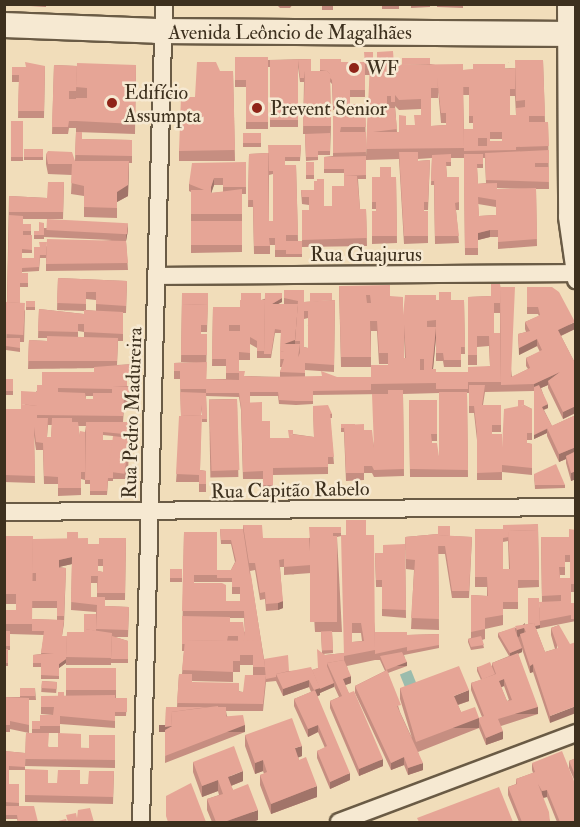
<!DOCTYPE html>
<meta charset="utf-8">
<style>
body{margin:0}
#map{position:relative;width:580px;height:827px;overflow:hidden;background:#f1ddba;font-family:"IM FELL Double Pica",serif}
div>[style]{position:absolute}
.water>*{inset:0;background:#9bbcad;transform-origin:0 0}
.roads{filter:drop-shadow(2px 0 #6a5b45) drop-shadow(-2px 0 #6a5b45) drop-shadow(0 2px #6a5b45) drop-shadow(0 -2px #6a5b45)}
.street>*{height:16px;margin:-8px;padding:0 8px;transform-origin:8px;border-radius:8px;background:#f6e9d2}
.secondary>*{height:24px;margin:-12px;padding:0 12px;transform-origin:12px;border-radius:12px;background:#f6e9d2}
.wall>*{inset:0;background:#c68e81;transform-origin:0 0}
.shaded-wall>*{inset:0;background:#a17469;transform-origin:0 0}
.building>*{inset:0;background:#e6a596;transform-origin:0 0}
.dots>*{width:16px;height:16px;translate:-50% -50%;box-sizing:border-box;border:3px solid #f6e9d2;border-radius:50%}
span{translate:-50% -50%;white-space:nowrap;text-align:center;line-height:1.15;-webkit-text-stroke:5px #f6e9d2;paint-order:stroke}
.street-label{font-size:20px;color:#3d301e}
.poi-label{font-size:20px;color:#3d301e}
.left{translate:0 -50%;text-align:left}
.frame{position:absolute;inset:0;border:6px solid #3d301e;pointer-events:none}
</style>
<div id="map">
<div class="water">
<div style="left:411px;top:670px;width:22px;height:12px;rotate:68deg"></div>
</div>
<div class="roads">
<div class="street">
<div style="left:566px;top:4px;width:213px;rotate:89.7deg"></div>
<div style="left:567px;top:217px;width:64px;rotate:81.9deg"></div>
<div style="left:157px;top:276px;width:419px;rotate:-0.4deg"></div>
<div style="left:4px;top:512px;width:572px;rotate:-0.5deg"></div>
<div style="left:141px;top:822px;width:818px;rotate:-88.39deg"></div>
<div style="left:339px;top:822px;width:253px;rotate:-20.6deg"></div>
</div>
<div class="secondary">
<div style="left:4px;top:25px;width:153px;rotate:2.2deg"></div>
<div style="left:157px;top:31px;width:419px;rotate:0.4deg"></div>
</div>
</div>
<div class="wall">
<div style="clip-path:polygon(14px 4px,46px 4px,46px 7px,14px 5px)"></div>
<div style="clip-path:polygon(276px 4px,293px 4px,290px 8px,280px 8px)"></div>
<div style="left:322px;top:4px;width:11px;height:6px"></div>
<div style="left:382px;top:4px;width:17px;height:5px"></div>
<div style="clip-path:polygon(411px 4px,430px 4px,430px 7px,411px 8px)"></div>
<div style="clip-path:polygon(437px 4px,463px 4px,463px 8px,437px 7px)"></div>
<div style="clip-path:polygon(235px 57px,268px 57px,268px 60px,311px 59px,311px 71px,320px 71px,320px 59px,341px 59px,341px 110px,333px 110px,332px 84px,330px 82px,331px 126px,330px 155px,318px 155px,318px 160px,306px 161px,305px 134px,303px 134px,304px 82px,300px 82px,298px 67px,298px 127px,270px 127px,270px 67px,268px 67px,268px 65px,268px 129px,246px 129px,246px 87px,235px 87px)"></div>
<div style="clip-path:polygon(evenodd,543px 60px,545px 122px,548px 122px,549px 189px,536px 189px,537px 246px,498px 249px,498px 237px,490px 237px,478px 240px,478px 255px,465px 255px,464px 158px,451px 158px,451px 166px,446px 166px,447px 177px,459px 177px,459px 210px,456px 210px,459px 243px,435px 244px,434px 185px,431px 185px,432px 158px,418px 159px,418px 161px,430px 160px,428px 210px,424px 210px,424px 211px,428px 211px,428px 243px,404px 244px,399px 159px,366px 160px,366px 179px,358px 179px,360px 209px,366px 209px,367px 246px,302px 247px,302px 210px,309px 210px,309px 205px,302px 204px,301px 190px,314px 190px,324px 206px,332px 206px,344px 186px,344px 173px,324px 173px,324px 157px,333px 156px,333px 116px,341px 116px,341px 62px,373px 63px,394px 65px,430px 64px,463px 70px,515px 68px,543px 60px,365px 75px,370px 75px,366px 156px,365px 104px,350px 104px,350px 97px,365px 97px,365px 75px,543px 60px,438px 90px,441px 123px,446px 123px,446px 125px,431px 126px,431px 98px,438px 98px,438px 90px,543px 60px,463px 95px,469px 95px,469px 123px,473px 123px,473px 129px,464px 129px,463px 95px,543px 60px,510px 96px,515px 96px,516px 115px,510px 115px,510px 96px,543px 60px,395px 106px,399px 110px,421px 109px,421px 115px,415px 125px,406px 125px,399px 132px,397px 132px,395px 106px,543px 60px,490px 139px,502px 139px,502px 141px,490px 141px,490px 139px,543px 60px,483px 158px,485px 158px,486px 183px,478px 184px,477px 168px,483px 168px,483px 158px,543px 60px,497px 188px,526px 189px,497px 189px,497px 188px,543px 60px,478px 204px,496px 207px,496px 215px,479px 216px,478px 204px)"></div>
<div style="clip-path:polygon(54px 65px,77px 66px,136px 65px,135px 134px,76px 132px,76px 128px,69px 128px,68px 134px,52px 134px)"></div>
<div style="clip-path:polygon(45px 66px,44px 118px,18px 118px,19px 82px,12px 82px,12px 67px,26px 67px)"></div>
<div style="clip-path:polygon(220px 71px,233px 71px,235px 161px,179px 161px,179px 151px,195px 97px)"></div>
<div style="left:11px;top:121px;width:12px;height:40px"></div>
<div style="clip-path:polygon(76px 132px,82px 139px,132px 140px,132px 163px,129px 163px,128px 196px,117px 202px,117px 218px,84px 217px,84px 196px,71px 194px,72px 175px,48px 174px,46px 164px,46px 154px,75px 161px)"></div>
<div style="left:243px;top:133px;width:18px;height:14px"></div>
<div style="clip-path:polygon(evenodd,301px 145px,300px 161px,285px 161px,285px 165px,296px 165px,298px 241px,302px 241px,302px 257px,275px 257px,275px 245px,270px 245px,270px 254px,254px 254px,253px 207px,248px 207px,249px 154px,268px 153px,301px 145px,273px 174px,273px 221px,269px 221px,269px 175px,273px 174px)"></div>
<div style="left:24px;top:149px;width:19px;height:11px"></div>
<div style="clip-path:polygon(evenodd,246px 162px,246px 194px,242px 194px,242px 252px,191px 253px,191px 192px,189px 191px,189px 184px,246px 162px,214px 185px,223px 185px,223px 192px,211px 193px,214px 185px)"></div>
<div style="left:306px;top:162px;width:8px;height:17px"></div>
<div style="clip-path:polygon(372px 177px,396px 177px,397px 243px,372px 244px,372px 211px,376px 211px,376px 209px,372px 209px)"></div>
<div style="clip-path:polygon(64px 182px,63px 219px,23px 219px,23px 224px,31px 224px,31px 235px,32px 235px,32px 253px,22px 253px,22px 258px,34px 258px,39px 247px,112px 240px,44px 237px,44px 239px,34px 239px,34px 231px,39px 231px,44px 228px,128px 230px,126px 241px,128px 270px,46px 271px,46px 258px,40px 258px,39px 271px,22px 272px,22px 273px,28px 273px,28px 287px,20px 287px,20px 303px,25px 311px,24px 342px,20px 342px,20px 352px,6px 350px,9px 196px,47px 198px)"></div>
<div style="clip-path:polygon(evenodd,58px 278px,127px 281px,126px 313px,123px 313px,123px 341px,118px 341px,117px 365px,135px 364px,135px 380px,127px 380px,127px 386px,134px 387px,134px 408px,124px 408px,123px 422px,134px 422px,134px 438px,129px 438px,128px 479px,113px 479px,113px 481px,108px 481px,107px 495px,90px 495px,90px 484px,85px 484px,85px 480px,81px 479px,81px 495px,58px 496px,58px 484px,44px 484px,43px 450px,36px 450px,34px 436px,35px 483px,4px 482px,4px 433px,21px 409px,42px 385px,94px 372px,94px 368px,28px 369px,29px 340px,47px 341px,47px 338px,38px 338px,39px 309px,84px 314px,84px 311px,57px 310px,58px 278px,86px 299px,96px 300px,96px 311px,86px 310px,86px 299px,58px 278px,78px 331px,84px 332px,84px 337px,78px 337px,78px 331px,58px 278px,86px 396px,93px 396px,93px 399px,86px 399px,86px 396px,58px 278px,48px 425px,52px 425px,51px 437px,47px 437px,48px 425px,58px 278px,78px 426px,86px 426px,85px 432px,80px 437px,78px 426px,58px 278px,103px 435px,113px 436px,113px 440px,103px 440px,103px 435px)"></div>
<div style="clip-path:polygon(evenodd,500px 284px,512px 377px,528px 369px,526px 366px,526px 358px,540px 352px,537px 346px,519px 355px,518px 334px,526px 332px,525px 329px,525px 322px,539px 316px,538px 314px,527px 314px,527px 287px,575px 329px,561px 336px,576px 365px,576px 413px,563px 419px,548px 388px,548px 385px,541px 388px,548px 408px,544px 410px,552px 426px,576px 415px,576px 479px,571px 481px,566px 463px,566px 459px,559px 462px,547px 436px,547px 433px,534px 439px,534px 391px,485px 392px,483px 405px,501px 405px,501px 432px,492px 432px,492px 434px,502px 448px,524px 405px,532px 409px,532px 440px,527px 440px,527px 443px,532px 444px,532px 475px,502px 472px,502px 480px,477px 480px,477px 440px,474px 413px,469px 413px,469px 393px,467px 393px,468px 477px,410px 477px,409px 400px,437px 400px,437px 441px,432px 441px,432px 443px,439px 457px,439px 393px,403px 394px,404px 476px,374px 477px,372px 473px,364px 473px,364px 480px,346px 481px,344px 432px,341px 432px,341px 424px,355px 425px,364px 430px,373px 446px,384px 394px,313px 395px,313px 404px,296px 405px,279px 404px,278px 396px,250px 396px,250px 403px,262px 421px,270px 438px,289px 438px,293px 434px,314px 437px,313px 406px,332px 414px,332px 418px,330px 418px,334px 464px,328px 464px,328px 474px,273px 475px,273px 492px,263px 492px,263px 479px,243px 479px,241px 410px,239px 397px,206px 396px,207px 422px,202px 422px,202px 409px,201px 415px,200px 470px,206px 471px,206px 492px,199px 492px,199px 482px,176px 482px,181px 416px,180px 379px,174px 379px,174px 363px,197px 362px,181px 362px,182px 293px,208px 293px,207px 332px,201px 332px,201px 334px,207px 334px,206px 379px,226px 379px,226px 366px,212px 366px,213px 307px,240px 307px,282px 293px,282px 302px,278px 304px,284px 304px,284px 290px,304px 302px,335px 300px,334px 372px,305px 370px,305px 377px,371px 377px,371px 367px,341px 367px,339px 286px,390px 296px,403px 315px,436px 315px,451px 300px,464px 300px,465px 354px,461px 354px,461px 367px,444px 367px,443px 361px,436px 361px,436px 337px,433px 369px,436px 373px,468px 372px,490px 366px,489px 346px,477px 347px,477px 365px,468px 365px,468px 297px,491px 296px,500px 284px,494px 313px,500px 313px,500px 333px,494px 333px,494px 313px,500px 284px,308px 318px,308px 348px,304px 347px,304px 319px,308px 318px,500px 284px,371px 331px,377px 331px,379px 364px,388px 364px,388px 365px,371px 367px,371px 331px,500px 284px,275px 333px,281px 333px,280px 367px,282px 367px,280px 372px,280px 377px,244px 376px,239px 371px,239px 360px,250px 360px,250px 344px,257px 348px,257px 358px,271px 358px,275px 333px,500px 284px,404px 337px,405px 358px,404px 358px,404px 337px)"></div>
<div style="left:26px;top:301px;width:9px;height:9px"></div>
<div style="left:5px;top:379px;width:8px;height:16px"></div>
<div style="left:237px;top:399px;width:78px;height:28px;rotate:89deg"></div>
<div style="clip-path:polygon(534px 474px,565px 485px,565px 488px,535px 489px)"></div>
<div style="clip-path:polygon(evenodd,538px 524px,539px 587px,518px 588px,518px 609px,503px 609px,503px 625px,485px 629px,485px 639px,482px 640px,484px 648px,471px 650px,468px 642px,468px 639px,471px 638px,471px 595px,487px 596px,487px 587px,475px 587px,475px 529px,503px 529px,538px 524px,508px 541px,509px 569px,503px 569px,503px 542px,508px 541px)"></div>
<div style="clip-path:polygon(evenodd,243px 525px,263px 538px,309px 538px,341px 527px,341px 536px,337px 537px,342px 632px,332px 632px,333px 653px,323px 654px,325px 655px,344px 653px,366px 535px,375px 632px,407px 635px,439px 634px,439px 648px,404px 655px,407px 666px,388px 673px,400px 712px,412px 738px,400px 699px,400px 688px,469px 701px,458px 705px,461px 712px,479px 718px,482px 717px,471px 690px,471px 683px,481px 680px,477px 671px,477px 667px,492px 666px,492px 663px,509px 656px,498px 637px,498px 633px,528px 624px,539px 608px,542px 602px,541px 537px,569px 537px,576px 530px,576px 592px,571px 592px,571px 603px,576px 603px,576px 621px,536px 629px,545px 652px,555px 649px,551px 635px,551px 628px,559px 625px,550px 723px,533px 672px,530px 673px,522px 649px,522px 652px,518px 654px,538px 714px,501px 726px,503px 739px,486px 745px,479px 728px,418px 752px,423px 770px,408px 775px,404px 765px,391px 770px,355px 693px,355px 686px,385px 671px,380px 660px,375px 660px,347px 666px,351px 683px,345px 685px,383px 766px,359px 776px,330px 708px,330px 701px,339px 697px,334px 686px,320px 693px,320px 695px,317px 696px,350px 780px,330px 789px,317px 758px,317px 751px,325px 748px,318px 732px,308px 737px,294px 706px,294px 699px,311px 692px,309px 687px,283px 696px,276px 681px,266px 682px,263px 711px,226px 711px,227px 716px,245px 732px,165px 763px,166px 707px,177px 707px,179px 674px,182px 674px,184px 651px,182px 651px,184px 532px,217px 575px,231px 570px,235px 562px,231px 544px,221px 544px,220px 529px,243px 529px,243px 525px,565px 562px,570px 562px,570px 578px,560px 578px,560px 575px,565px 575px,565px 562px,243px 525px,280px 567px,284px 567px,284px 575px,311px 573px,311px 570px,315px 632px,321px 632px,322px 652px,318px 668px,312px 670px,289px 671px,264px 659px,250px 571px,255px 570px,260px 600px,265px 599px,266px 611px,278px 610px,283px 608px,280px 567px,243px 525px,194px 582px,232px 582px,232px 594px,240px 594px,240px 601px,226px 601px,194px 583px,194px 582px,243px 525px,230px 618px,244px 618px,245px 632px,230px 622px,230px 618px,243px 525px,352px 633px,361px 633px,362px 641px,352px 642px,352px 633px,243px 525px,240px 665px,253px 665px,253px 675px,243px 692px,192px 682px,192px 681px,233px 682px,233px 672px,240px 672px,240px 665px,243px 525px,504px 686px,509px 700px,507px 701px,501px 687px,504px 686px)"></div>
<div style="clip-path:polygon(438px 526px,450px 536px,472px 537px,469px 598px,452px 598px,445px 554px,438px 554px)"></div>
<div style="clip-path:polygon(438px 534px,439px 630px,411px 629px,414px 570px,406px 569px,405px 537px)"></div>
<div style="clip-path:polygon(evenodd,4px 536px,33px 539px,78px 539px,88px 544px,99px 544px,126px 538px,125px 600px,105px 600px,105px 606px,129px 607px,128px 637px,115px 637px,128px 641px,128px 663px,111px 663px,111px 665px,66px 665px,66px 663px,59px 668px,59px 679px,41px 679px,41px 667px,33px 667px,33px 655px,41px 654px,44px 635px,10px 634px,10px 650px,8px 650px,8px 666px,4px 666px,4px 610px,16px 610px,16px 604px,4px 604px,4px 536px,72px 564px,71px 610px,96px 612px,96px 614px,84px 632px,67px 636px,62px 636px,64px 624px,66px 568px,59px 567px,72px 564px,4px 536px,98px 566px,103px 566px,103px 572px,98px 571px,98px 566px,4px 536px,91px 583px,97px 583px,97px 597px,91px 597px,91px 583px,4px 536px,32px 608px,57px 608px,57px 620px,32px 619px,32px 608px)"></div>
<div style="clip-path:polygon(405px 544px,406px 618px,382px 616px,382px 587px,376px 587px,375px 553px,383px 553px)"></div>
<div style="left:170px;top:569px;width:12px;height:13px"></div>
<div style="clip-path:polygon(66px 668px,116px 668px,116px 698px,127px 698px,126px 716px,115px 716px,115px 714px,115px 728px,60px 724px,60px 733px,32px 733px,32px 721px,40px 721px,53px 715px,41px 714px,41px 696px,66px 696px)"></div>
<div style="left:42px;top:681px;width:15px;height:11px;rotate:4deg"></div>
<div style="clip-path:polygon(20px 688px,35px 688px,36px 700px,29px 700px,29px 733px,10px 729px,10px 732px,4px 732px,4px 697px,20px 697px)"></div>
<div style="clip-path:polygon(26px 733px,49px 747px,89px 748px,115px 735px,115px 768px,25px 766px)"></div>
<div style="clip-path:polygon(245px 735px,302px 756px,298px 757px,299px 760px,317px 797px,271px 814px,260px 785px,260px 775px,264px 774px,263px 771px,255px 774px,245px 746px)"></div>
<div style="clip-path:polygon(4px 751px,25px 753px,25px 770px,9px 770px,9px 784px,19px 784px,19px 806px,38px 822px,18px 822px,17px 819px,4px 819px)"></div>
<div style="clip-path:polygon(576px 758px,576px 784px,569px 768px,569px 761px)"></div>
<div style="clip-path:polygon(193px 762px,243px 781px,231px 786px,233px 790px,258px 820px,252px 822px,212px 822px,207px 810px,207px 799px,219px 795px,218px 791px,202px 797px,193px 772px)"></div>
<div style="clip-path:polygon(532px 763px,576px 822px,557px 822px,547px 797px,543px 798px,550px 822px,519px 822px,508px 795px,508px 787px,516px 784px,516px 779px,533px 773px,532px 770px)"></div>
<div style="clip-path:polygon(25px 769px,48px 783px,80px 784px,88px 784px,114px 771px,113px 804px,25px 802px)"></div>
</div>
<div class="shaded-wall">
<div style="clip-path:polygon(129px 161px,128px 196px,117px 202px,117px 218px,117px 192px)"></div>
<div style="clip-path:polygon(214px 178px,214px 185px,211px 194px,211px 187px)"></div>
<div style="clip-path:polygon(128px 223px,128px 230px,126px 241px,126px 234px)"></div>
<div style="clip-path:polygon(490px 230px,490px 237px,478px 240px,478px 233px)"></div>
<div style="clip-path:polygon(282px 298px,282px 302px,272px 307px,272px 304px)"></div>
<div style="clip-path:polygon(298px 304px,298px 343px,298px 341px,295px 341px,295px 344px,284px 348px)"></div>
<div style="clip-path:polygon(575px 322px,575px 329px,558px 337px,558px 330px)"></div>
<div style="clip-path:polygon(436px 327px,436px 337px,432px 380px,432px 369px)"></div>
<div style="clip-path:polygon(537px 339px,537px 346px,519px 355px,519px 348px)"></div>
<div style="clip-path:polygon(560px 372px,548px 381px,548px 385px,534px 391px,534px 384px)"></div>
<div style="clip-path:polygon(548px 404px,548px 408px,542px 410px,542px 407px)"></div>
<div style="clip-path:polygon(575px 406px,575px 413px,563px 419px,563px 412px)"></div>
<div style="clip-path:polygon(547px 429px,547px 433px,534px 439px,534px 435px)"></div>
<div style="clip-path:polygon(576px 447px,576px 454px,566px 456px,566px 459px,559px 462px,559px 454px)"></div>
<div style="clip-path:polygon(576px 471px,576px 479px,571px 481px,571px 473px)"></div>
<div style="clip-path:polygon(72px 557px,72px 564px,59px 567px,59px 560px)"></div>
<div style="clip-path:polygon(283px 601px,283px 608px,278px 610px,278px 603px)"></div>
<div style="clip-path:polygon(525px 623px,524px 635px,520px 634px,520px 636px,517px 638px,517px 630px)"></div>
<div style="clip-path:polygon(540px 625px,540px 628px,528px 631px,528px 627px)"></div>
<div style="clip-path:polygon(522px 648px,522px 652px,510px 657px,510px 653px)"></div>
<div style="clip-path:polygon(66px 659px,66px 663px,59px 668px,59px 664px)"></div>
<div style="left:407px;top:662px;width:4px;height:22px;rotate:90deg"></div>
<div style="clip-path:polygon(533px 664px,533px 672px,530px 673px,530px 666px)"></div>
<div style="clip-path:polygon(351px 676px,351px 683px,343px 686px,343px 679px)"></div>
<div style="clip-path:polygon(504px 679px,504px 686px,499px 688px,499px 681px)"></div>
<div style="clip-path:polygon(309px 680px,309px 687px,283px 696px,283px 689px)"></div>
<div style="clip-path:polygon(334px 683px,334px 687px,320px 693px,320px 695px,314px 698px,314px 690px)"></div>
<div style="clip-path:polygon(469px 690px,469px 701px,454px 706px,454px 696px)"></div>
<div style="clip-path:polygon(576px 706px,576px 713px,550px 723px,550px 716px)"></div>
<div style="left:538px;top:707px;width:7px;height:42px;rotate:90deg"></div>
<div style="left:479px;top:718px;width:10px;height:67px;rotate:90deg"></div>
<div style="left:245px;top:725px;width:7px;height:86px;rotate:90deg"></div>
<div style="clip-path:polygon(318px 725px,318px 732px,308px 737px,308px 729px)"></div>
<div style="clip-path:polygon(503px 731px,503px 739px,486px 745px,486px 738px)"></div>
<div style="clip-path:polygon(302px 746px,302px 756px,295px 759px,295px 748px)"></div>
<div style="clip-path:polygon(404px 757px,404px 765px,391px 770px,391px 763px)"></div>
<div style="clip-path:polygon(383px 759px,383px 766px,359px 776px,359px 769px)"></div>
<div style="clip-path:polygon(263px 760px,263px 771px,255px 774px,255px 763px)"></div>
<div style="clip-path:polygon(423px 763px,423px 770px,408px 775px,408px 768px)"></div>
<div style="clip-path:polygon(243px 771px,243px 781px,228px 787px,228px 777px)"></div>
<div style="clip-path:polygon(350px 773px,350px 780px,330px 789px,330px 782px)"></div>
<div style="clip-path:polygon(218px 780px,218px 791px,202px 797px,202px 786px)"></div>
<div style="clip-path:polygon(317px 786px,317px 797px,271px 814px,271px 804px)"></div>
<div style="clip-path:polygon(547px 790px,547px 797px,542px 798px,542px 791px)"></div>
<div style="clip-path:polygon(258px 810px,258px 820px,252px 822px,224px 822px)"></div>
</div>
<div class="building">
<div style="clip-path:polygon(evenodd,393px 51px,394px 65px,463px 64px,464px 148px,366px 149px,370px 64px,365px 64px,364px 52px,373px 52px,373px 63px,377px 63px,377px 52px,393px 51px,437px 77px,441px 113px,446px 113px,446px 125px,431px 126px,431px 88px,438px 88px,437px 77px,393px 51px,395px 95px,399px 100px,421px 99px,421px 115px,414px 115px,415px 125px,406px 125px,406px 116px,399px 115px,399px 132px,373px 132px,397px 129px,395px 108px,387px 108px,387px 96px,391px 96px,391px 102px,395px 102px,395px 95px,393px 51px,386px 110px,386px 116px,374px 116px,374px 111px,386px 110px)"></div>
<div style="clip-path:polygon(235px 57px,268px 57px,268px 122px,246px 122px,246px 80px,235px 80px)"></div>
<div style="clip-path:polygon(402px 58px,430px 58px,430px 64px,402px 65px)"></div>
<div style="clip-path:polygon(311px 59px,311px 71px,305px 71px,304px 78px,300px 78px,298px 60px,281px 60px)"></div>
<div style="clip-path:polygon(320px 59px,341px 59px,341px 106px,333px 106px,332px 80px,330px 78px,330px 74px,327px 71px,320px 70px)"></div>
<div style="left:270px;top:60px;width:28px;height:60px"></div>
<div style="clip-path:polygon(515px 60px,543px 60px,545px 116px,529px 116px,529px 122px,548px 122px,549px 146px,516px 147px,516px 108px,525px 107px,525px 100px,516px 101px)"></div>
<div style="clip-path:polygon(25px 62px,45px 66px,44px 111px,18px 111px,19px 75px,12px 75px,12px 67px,26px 67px)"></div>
<div style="clip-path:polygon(197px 62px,216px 62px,220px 71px,233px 71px,235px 150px,179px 151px,181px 97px,195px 97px)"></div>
<div style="clip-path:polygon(341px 62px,365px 62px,365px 90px,350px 90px,350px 104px,365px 104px,366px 127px,341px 127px,340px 132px,366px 132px,366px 152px,333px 153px,333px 116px,341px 116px)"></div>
<div style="clip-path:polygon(77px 63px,136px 65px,135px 124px,76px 121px,76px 98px,87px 98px,87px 88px,76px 87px)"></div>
<div style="clip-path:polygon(evenodd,473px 64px,505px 64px,505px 69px,515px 68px,515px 89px,510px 89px,510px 115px,516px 115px,516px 150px,464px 151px,464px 129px,473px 129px,473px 116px,469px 116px,469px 87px,463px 87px,463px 70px,473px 69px,473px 64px,490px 132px,502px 132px,502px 141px,490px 141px,490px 132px,473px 64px,478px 138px,487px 138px,487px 146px,478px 146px,478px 138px)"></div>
<div style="clip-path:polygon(54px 65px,77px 66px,76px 91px,69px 91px,69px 99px,76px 99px,76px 121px,69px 121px,68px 127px,52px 127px)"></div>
<div style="clip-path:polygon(305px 71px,327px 71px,330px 74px,331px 126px,303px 126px)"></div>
<div style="left:11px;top:121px;width:12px;height:36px"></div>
<div style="clip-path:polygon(76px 132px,82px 132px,82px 139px,132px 140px,132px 156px,75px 155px)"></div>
<div style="left:243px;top:133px;width:18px;height:10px"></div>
<div style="clip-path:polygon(330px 133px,330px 151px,318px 151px,318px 157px,306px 157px,305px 134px)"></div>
<div style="clip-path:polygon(268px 145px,301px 145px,300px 157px,285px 157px,285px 165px,273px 165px,273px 171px,269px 171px)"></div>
<div style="left:24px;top:149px;width:19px;height:8px"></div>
<div style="clip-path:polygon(549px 150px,549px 163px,535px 163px,535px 167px,549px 167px,549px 182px,486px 180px,485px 153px)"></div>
<div style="clip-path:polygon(48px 151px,72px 152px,75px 161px,129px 161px,128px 185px,117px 192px,117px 208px,84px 207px,84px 186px,71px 183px,72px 164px,48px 164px,46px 154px)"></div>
<div style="clip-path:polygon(399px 152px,418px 152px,418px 161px,430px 160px,428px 202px,424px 202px,424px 211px,428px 211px,428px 236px,404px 236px)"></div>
<div style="clip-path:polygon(268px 153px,269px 221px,273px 221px,273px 165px,296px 165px,298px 235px,286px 235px,286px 250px,275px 250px,275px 238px,269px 238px,270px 246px,254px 246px,253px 200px,248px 200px,249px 154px)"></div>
<div style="clip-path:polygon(451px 154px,451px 162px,446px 162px,447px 177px,434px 177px,434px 181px,431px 181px,432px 155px)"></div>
<div style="clip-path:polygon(464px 154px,483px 154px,483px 164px,477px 164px,478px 184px,464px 184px,464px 187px)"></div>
<div style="clip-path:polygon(366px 156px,366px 175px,344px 176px,344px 169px,324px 169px,324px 157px)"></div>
<div style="clip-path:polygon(246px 162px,246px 187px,223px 187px,223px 178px,214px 178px,211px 187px,211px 193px,242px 189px,242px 214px,191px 214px,191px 190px,204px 190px,189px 184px,192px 163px)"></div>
<div style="left:306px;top:162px;width:8px;height:13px"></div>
<div style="left:380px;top:167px;width:11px;height:10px"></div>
<div style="clip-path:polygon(344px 176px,357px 176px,360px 209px,366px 209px,367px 238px,302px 240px,302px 210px,309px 210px,309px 197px,302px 197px,301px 190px,314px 190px,314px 181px,324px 181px,324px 206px,332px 206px,332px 186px,344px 186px)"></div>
<div style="clip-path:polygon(372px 177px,396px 177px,397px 236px,372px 236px,372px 211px,376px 211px,376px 202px,372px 202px)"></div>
<div style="clip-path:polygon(434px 177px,459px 177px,459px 202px,455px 203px,459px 236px,435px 236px)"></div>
<div style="left:317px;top:179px;width:7px;height:2px"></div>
<div style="clip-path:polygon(48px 182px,64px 182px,63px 212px,9px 212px,9px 196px,47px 198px)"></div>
<div style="clip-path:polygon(evenodd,497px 183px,497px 189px,536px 188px,537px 239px,498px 242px,498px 230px,490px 230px,478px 233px,478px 248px,465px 248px,464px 184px,497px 183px,478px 197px,496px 200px,496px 215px,479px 216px,478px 197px)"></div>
<div style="clip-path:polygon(9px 215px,23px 216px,23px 224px,31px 224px,31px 231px,23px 231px,23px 235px,32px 235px,32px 250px,22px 249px,22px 258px,34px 258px,34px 247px,40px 247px,39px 242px,47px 242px,46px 255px,40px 255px,39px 267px,22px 268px,22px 273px,28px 273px,28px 283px,20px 283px,20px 303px,7px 302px)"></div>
<div style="left:47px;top:219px;width:81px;height:11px;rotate:3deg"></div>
<div style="left:191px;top:221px;width:51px;height:24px"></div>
<div style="clip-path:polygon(39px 222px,44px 223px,44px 235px,34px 235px,34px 231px,39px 231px)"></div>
<div style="clip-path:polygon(47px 239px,126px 241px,128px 263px,46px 264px)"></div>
<div style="left:286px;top:241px;width:16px;height:13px"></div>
<div style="clip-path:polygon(58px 278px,127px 281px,126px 306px,96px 304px,96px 292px,86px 292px,86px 304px,57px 303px)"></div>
<div style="clip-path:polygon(491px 284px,500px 284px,500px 303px,494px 303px,494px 333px,500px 333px,501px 382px,468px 382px,468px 367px,490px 366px,489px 336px,477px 336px,477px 355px,468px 355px,468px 297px,491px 296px)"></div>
<div style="clip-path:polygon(evenodd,390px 285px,390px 296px,403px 297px,403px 315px,405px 295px,436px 295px,436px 320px,427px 321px,427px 327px,436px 327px,432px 369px,436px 369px,436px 383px,371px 384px,371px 365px,388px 365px,388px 353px,379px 353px,377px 321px,370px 321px,371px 357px,341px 357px,339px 286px,390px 285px,366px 295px,370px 295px,371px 303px,367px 303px,366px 295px,390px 285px,404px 325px,406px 358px,404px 358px,404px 325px,390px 285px,420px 359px,424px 359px,424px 370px,420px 370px,420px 359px)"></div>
<div style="clip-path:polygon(500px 287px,515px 287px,511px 377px,530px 368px,526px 358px,542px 350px,537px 339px,519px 348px,518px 334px,530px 331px,525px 322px,540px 315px,538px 307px,527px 307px,527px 287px,552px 287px,559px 292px,575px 322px,558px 330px,576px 365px,576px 406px,563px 412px,548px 381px,560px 372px,534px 384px,501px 385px)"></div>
<div style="clip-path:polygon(evenodd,284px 290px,304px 290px,304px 302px,335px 300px,334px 365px,305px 363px,305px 373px,280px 372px,284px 359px,280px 359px,280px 352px,284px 351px,284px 357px,298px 357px,300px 353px,300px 341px,295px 341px,298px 301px,284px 298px,284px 290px,304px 311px,308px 311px,308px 348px,304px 347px,304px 311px)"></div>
<div style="left:439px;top:292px;width:12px;height:8px"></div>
<div style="clip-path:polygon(182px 293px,208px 293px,208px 308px,208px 305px,182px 304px)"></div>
<div style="left:241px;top:293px;width:20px;height:7px"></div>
<div style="clip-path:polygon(265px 293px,282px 293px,282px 298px,272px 304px,298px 304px,295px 340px,284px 344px,300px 344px,298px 357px,284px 357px,284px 351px,280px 352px,281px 330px,275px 329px,271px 354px,264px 354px)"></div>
<div style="clip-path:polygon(310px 293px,332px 293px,332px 300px,310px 302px)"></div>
<div style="clip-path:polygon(evenodd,240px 300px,265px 300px,264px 351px,257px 351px,257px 341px,250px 337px,250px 353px,239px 352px,239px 373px,226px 373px,226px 359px,212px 359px,213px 307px,240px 307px,240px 300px,229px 325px,240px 325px,240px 331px,229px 331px,229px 325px)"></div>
<div style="clip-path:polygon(436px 300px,464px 300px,465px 347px,461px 347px,461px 360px,444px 360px,443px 353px,436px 353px)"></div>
<div style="left:26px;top:301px;width:9px;height:6px"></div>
<div style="left:6px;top:302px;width:19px;height:32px;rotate:3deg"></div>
<div style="clip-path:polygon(182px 304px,208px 305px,207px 325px,201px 325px,201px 334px,207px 334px,207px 355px,181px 355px)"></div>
<div style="clip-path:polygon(39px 309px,84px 314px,84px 310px,123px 312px,123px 334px,84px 332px,84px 324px,78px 324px,78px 332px,38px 331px)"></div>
<div style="clip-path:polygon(47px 336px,118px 338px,117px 361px,28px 361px,29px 340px,47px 341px)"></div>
<div style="clip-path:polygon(6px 338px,20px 338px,20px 348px,6px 346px)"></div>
<div style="clip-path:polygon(207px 362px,206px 389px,180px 389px,180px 371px,174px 371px,174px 363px)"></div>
<div style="clip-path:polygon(135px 364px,135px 373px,127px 373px,127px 386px,112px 386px,112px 389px,58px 388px,58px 385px,42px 385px,42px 372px,94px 372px,94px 367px)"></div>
<div style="clip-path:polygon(239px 371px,245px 371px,244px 376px,263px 377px,322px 376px,321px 371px,337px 377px,371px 377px,371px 390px,313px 391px,313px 401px,296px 401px,279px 400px,278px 392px,250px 392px,250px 403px,241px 403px,241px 407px,239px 393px,206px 393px,206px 379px,239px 380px)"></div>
<div style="left:468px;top:372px;width:17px;height:32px;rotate:90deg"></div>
<div style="left:5px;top:379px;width:8px;height:12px"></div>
<div style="clip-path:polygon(37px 385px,58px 385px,58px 392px,85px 393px,86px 399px,93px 399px,93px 393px,112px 393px,112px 386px,134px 387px,134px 398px,124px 397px,123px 416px,37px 415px)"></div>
<div style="clip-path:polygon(469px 385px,485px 385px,482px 405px,501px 405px,501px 425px,492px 425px,492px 434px,502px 434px,502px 448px,504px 409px,524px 405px,532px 409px,532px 433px,527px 433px,527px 443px,532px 444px,532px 468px,502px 465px,502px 472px,477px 473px,477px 433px,474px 406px,469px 406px)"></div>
<div style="clip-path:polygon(539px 385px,548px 404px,542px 407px,552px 426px,534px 435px,534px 387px)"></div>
<div style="left:388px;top:390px;width:15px;height:4px"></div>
<div style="clip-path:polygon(21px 391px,37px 392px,37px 406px,21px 404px)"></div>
<div style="clip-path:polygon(180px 392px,206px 393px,207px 419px,202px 419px,202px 405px,201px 415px,181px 416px)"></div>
<div style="clip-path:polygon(439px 392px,467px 392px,468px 470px,410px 469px,409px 400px,437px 400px,437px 434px,431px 434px,432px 443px,437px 443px,439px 457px)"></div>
<div style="clip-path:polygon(372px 394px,403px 394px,404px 469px,374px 470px,372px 466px,364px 466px,364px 473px,346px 473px,344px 425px,364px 424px,364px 430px,372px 430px,374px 448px)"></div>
<div style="left:237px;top:399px;width:71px;height:28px;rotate:88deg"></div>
<div style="clip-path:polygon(518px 400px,524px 400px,524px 405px,518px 407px)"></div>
<div style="clip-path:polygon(262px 402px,262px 421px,270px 421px,270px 438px,290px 438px,290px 434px,314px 437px,313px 411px,330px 411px,334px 457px,328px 457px,328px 467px,273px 468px,273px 485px,263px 485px,263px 471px,243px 472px,241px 403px)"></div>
<div style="clip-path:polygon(21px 404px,37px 406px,37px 418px,48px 418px,47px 437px,51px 437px,52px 418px,72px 418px,72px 437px,80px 437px,80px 431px,85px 432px,85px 472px,81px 472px,81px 488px,58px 488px,58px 477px,44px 476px,43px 443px,36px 442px,34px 427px,35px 476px,4px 475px,6px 409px,21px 409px)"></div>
<div style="clip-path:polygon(328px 405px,332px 414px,330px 414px,330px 411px,313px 411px,313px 415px,313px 406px)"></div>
<div style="clip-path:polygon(202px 415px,200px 470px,206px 471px,206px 484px,199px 484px,199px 475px,176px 474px,179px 416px)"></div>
<div style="clip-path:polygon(576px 415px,576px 447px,559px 454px,547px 428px)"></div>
<div style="clip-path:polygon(72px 422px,78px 422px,80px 437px,72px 437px)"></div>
<div style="clip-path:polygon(86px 422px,134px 422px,134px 435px,103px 432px,103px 440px,113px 440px,113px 478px,108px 478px,107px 491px,90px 491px,90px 480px,85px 480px)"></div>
<div style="clip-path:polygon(341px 424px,355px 424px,355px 425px,344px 425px,344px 428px,341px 428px)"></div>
<div style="clip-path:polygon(288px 430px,293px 430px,293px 434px,290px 434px,290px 437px,289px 437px)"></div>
<div style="left:113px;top:436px;width:16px;height:36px;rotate:7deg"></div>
<div style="clip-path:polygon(576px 451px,576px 471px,571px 473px,566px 456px)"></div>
<div style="clip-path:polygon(556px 464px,565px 485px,535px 485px,534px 474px)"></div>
<div style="clip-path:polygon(evenodd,346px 520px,366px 520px,366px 535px,374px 535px,375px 650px,344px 656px,341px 535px,346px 535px,346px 520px,352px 623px,361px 623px,364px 641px,352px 642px,352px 623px)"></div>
<div style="clip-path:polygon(538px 524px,538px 530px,508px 531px,509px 537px,503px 538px,503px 525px)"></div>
<div style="clip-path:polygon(243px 525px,262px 525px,263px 538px,309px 538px,311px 565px,284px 567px,284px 559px,279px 560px,283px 601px,278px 603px,266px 604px,265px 592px,260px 593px,255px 563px,249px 563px)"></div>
<div style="clip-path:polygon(438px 526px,450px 526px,450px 536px,438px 535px,438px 539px)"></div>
<div style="clip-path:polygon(309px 527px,341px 527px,341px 533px,333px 533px,333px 536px,310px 536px,310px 541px)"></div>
<div style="clip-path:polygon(220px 529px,243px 529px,250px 575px,232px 575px,232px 578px,217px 578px,217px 570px,231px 570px,236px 561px,231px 540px,221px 540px)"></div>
<div style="clip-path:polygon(475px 529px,503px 529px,503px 615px,485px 618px,485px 629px,471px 632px,471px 595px,488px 596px,487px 577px,475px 577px)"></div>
<div style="clip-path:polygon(evenodd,569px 529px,576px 530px,576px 584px,571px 584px,571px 615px,540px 621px,539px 602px,561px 601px,561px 595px,542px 596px,541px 537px,569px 537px,569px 529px,565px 555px,570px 555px,570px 578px,560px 578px,559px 567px,565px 567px,565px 555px)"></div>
<div style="clip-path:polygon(538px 530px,539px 580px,518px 580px,518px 602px,503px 602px,503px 569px,510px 569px,508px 531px)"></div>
<div style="left:67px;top:532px;width:11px;height:7px"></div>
<div style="clip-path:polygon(184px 532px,217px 532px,217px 575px,194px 575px,194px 583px,222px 583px,226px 585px,226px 601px,240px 601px,240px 587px,232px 587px,232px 575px,251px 575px,261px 641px,238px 641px,238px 636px,228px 636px,227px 641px,185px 640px,185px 644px,182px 644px,182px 616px,230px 617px,230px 622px,243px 622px,245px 636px,244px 611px,182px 611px)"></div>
<div style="clip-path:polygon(438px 534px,439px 619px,411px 618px,415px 560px,406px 559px,405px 537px)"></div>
<div style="clip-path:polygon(438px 535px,472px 537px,469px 591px,452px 591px,445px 546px,438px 546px)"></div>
<div style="clip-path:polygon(4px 536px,33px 536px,32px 624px,4px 624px,4px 610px,16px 610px,16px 594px,4px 594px)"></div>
<div style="left:310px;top:536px;width:27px;height:86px"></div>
<div style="clip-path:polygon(evenodd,88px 538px,88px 544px,99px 544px,99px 538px,126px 538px,125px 593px,97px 593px,98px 576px,91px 576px,91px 597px,105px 597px,105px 606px,129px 607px,128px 630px,96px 629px,97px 605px,71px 602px,72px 557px,59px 560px,59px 568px,66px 568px,64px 616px,57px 616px,57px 601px,32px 601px,32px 581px,36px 581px,36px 573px,32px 573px,33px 539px,88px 538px,98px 559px,103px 559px,103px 572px,98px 571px,98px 559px)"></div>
<div style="clip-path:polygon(405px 544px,406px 610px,382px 609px,382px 580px,376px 580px,375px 553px,383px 553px,383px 545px)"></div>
<div style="left:170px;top:569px;width:12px;height:9px"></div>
<div style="clip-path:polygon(528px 598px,539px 598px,540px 625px,535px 626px,534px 623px,528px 624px)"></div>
<div style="left:571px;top:603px;width:5px;height:16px"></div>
<div style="clip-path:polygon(84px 614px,96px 614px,96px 631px,85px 629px,85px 632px,84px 632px)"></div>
<div style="clip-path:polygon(32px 619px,64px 620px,62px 636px,67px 636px,66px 659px,59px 664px,59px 676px,41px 675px,41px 663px,33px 663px,33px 655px,54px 653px,41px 653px,44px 631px,32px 631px)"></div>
<div style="clip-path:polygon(534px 623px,545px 652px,558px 648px,551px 628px,559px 625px,570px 644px,576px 642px,576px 706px,550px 716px,533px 664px,530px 666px,525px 651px,520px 634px,526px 632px,524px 628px,517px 630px,515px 626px)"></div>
<div style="clip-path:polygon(515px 627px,515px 630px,522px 648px,510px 653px,498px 633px)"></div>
<div style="clip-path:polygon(85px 629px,112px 633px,111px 658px,66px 657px,67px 632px,85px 632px)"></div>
<div style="left:4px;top:631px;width:6px;height:15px"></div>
<div style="left:332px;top:631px;width:19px;height:11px;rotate:87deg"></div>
<div style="clip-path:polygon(375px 632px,407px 632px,407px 647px,375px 654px)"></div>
<div style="clip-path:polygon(439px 634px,439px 645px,407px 651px,407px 635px)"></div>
<div style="clip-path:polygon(112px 636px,128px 641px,128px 659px,111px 659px)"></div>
<div style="clip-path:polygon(481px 636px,484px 645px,471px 647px,468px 639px)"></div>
<div style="clip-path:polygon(185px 640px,261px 641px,265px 667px,253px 667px,253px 655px,240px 655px,240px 661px,233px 661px,233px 672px,182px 670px)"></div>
<div style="left:4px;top:649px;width:4px;height:14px"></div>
<div style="clip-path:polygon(317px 649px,325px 655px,344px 653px,344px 660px,327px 663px,327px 666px,334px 683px,320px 689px,312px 670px,318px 668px)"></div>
<div style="clip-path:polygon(402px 652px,407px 662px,386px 670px,380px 656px)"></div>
<div style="clip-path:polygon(evenodd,518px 653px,538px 707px,498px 719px,503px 731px,486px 738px,479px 721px,479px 718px,484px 716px,471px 683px,496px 674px,492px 663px,518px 653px,504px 679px,512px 700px,507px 701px,499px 681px,504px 679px)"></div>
<div style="clip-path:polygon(288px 655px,289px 671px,276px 674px,276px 677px,266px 679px,264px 659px)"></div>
<div style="clip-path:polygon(344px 660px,351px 676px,343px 679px,349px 693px,354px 691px,383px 759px,359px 769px,330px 701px,342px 696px,327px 663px)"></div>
<div style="left:490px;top:662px;width:13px;height:14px;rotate:67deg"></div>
<div style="clip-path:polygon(459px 666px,469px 690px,454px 696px,461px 712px,475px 707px,479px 718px,416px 742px,400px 688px)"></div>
<div style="clip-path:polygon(311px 667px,320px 688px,314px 690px,309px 680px,283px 689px,276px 674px)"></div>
<div style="left:66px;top:668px;width:50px;height:22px"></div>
<div style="clip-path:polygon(387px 670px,401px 705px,397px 706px,423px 763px,408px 768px,404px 757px,391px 763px,355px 686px)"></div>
<div style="clip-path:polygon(179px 674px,192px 674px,192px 682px,239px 683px,239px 692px,243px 692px,245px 675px,266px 675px,263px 704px,177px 703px)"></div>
<div style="left:42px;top:681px;width:15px;height:7px;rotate:4deg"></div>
<div style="left:20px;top:688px;width:15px;height:8px"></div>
<div style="clip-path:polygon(315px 690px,350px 773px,330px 782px,317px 751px,327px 746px,318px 725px,308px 729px,294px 699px)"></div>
<div style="left:58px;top:692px;width:6px;height:4px"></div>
<div style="clip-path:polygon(115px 695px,115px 721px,60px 716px,60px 726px,40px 726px,40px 715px,53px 715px,54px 707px,41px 707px,41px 696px)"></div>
<div style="clip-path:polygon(4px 697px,29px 698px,29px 725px,10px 721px,10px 725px,4px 725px)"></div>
<div style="left:115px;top:698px;width:12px;height:14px"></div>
<div style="clip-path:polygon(218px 706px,219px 717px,243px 715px,245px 725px,165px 756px,165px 730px,172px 726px,171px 712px)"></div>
<div style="clip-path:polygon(166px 707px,207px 707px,171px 712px,172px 726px,165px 727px)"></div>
<div style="left:218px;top:707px;width:8px;height:10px"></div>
<div style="clip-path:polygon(292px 718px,302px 746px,295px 748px,299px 760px,306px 757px,317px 786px,271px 804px,260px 775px,267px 772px,263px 760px,255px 763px,245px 735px)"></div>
<div style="left:32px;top:721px;width:8px;height:8px"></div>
<div style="clip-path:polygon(26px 733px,49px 733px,48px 747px,58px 747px,58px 733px,81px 734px,81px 748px,89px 748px,89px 735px,115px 735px,115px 760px,25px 759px)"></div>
<div style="clip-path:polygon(234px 746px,243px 771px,228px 777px,233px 790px,248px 784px,258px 810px,224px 822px,216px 822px,207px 799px,223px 794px,218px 780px,202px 786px,193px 762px)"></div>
<div style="clip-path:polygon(4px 751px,25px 753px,25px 767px,9px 766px,9px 763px,4px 763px)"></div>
<div style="clip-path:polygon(562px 751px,576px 786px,576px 822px,560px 822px,547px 790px,542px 791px,538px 784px,549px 812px,550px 822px,522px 822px,508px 787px,517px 784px,516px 779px,535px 772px,532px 763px)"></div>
<div style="clip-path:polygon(576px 758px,576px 777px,569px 761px)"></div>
<div style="clip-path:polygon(4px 763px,9px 763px,9px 784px,19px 784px,19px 803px,4px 802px)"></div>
<div style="clip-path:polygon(25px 769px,48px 770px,48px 783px,57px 783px,58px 770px,80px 770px,80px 784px,88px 784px,89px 771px,114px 771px,113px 797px,25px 795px)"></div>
<div style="clip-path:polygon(191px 783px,206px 822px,168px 822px,166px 816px,166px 796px)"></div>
<div style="clip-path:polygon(499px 787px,513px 822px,419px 822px,417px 818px)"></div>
<div style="clip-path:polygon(4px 806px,34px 806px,38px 822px,18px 822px,17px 815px,4px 815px)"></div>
<div style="clip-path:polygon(90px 808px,94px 822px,68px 822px,66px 815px,76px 813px,77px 818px,78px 810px)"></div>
<div style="clip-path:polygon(66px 819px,67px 822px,54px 822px)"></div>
</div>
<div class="dots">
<div style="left:354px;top:68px;background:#8f2418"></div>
<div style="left:112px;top:103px;background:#8f2418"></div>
<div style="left:257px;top:108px;background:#8f2418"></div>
</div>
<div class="street-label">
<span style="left:290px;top:32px">Avenida Leôncio de Magalhães</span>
<span style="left:366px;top:254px">Rua Guajurus</span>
<span style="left:132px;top:413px;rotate:-88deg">Rua Pedro Madureira</span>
<span style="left:290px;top:490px;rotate:-1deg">Rua Capitão Rabelo</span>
</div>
<div class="poi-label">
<span class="left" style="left:366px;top:68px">WF</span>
<span class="left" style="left:124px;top:104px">Edifício<br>Assumpta</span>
<span class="left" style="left:270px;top:108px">Prevent Senior</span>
</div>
<div class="frame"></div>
</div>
